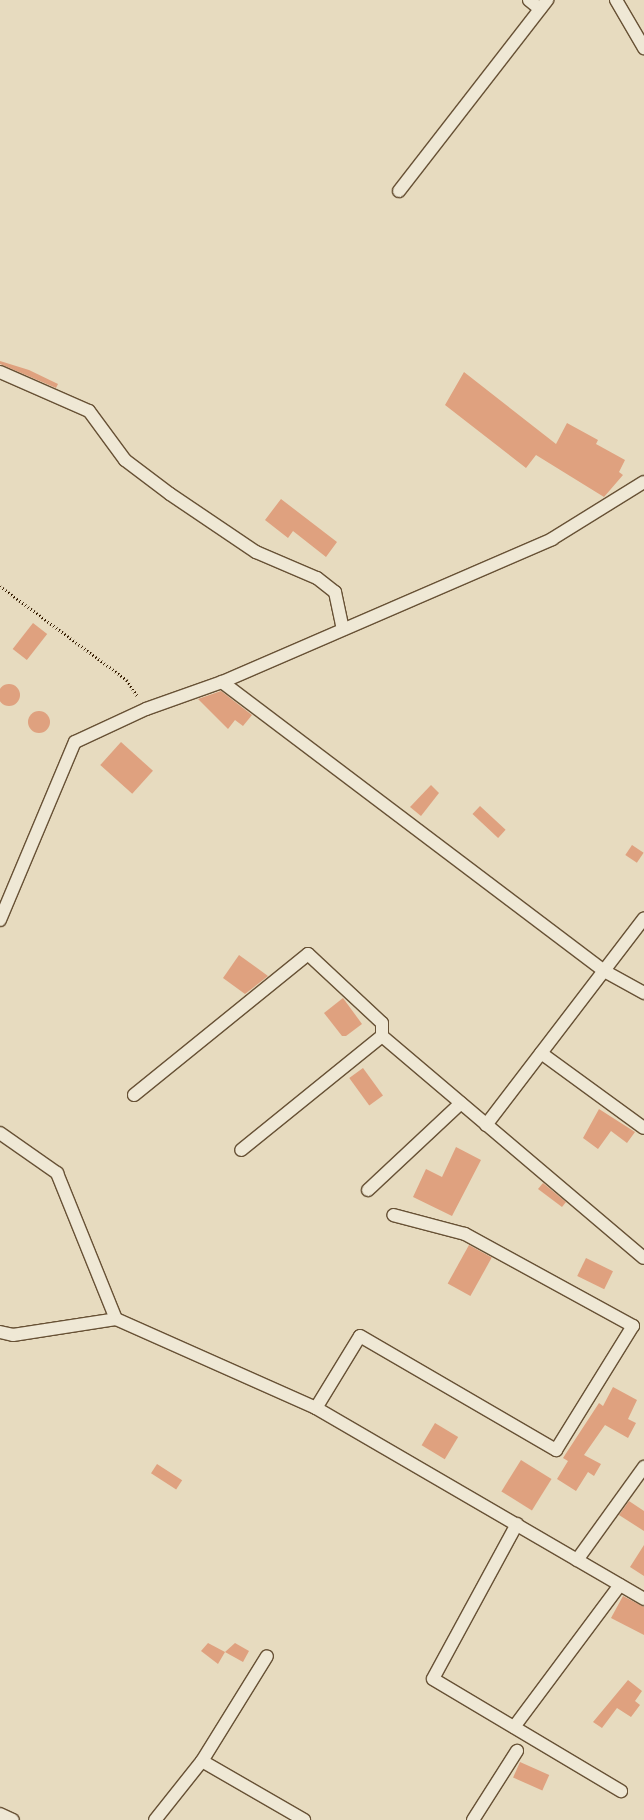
<!DOCTYPE html>
<style>
body{margin:0}
#map{position:relative;width:644px;height:1820px;overflow:hidden;background:#e7dbbf;font-family:"Gentium Book Plus",serif}
div>[style]{position:absolute}
.building>*{inset:0;background:#dfa17f;transform-origin:0 0}
.round{border-radius:50%}
.path>*{height:2.5px;margin-top:-1.25px;transform-origin:0;background:repeating-linear-gradient(90deg,#3c2307 0 1px,transparent 0 3.5px)}
.roads{filter:drop-shadow(1px 0 #675135) drop-shadow(-1px 0 #675135) drop-shadow(0 1px #675135) drop-shadow(0 -1px #675135)}
.street>*{height:12px;margin:-6px;padding:0 6px;transform-origin:6px;border-radius:6px;background:#efe8d5}
span{translate:-50% -50%;white-space:nowrap;text-align:center;line-height:1.15;-webkit-text-stroke:4px #efe8d5;paint-order:stroke}
</style>
<div id="map">
<div class="building">
<div style="clip-path:polygon(0 361px,29px 370px,58px 384px,56px 388px,0 364px)"></div>
<div style="clip-path:polygon(464px 372px,556px 444px,567px 423px,598px 440px,596px 444px,625px 460px,619px 472px,623px 475px,604px 497px,536px 455px,526px 468px,445px 405px)"></div>
<div style="clip-path:polygon(281px 499px,337px 542px,326px 557px,293px 531px,288px 538px,265px 520px)"></div>
<div style="left:33px;top:623px;width:18px;height:33px;rotate:38deg"></div>
<div class="round" style="left:-2px;top:684px;width:22px;height:22px"></div>
<div style="clip-path:polygon(221px 691px,252px 715px,243px 726px,235px 720px,228px 729px,198px 699px)"></div>
<div class="round" style="left:28px;top:711px;width:22px;height:22px"></div>
<div style="left:121px;top:742px;width:43px;height:31px;rotate:42deg"></div>
<div style="clip-path:polygon(431px 785px,439px 793px,421px 816px,410px 807px)"></div>
<div style="left:480px;top:806px;width:35px;height:11px;rotate:43deg"></div>
<div style="left:632px;top:845px;width:14px;height:12px;rotate:34deg"></div>
<div style="clip-path:polygon(239px 955px,268px 976px,245px 994px,223px 978px)"></div>
<div style="clip-path:polygon(343px 998px,362px 1024px,346px 1036px,342px 1036px,324px 1013px)"></div>
<div style="left:363px;top:1068px;width:34px;height:17px;rotate:54deg"></div>
<div style="clip-path:polygon(599px 1109px,635px 1132px,627px 1143px,611px 1131px,598px 1149px,583px 1138px)"></div>
<div style="clip-path:polygon(456px 1147px,481px 1160px,452px 1216px,413px 1197px,426px 1169px,442px 1177px)"></div>
<div style="clip-path:polygon(543px 1183px,566px 1202px,562px 1207px,538px 1189px)"></div>
<div style="left:469px;top:1245px;width:26px;height:44px;rotate:29deg"></div>
<div style="left:586px;top:1258px;width:30px;height:20px;rotate:26deg"></div>
<div style="clip-path:polygon(613px 1387px,637px 1400px,628px 1419px,636px 1423px,628px 1438px,605px 1425px,584px 1455px,601px 1464px,594px 1476px,588px 1472px,576px 1491px,557px 1479px,568px 1461px,563px 1458px,599px 1403px,603px 1406px)"></div>
<div style="left:435px;top:1423px;width:27px;height:26px;rotate:31deg"></div>
<div style="left:521px;top:1460px;width:36px;height:37px;rotate:32deg"></div>
<div style="left:157px;top:1464px;width:30px;height:11px;rotate:33deg"></div>
<div style="clip-path:polygon(629px 1501px,644px 1511px,644px 1531px,619px 1515px)"></div>
<div style="clip-path:polygon(644px 1545px,644px 1576px,630px 1567px)"></div>
<div style="clip-path:polygon(623px 1596px,644px 1607px,644px 1635px,611px 1618px)"></div>
<div style="clip-path:polygon(208px 1643px,225px 1652px,218px 1664px,201px 1651px)"></div>
<div style="clip-path:polygon(235px 1643px,249px 1651px,243px 1662px,225px 1652px)"></div>
<div style="clip-path:polygon(628px 1680px,642px 1691px,635px 1701px,640px 1705px,631px 1717px,617px 1708px,602px 1728px,593px 1722px)"></div>
<div style="left:520px;top:1762px;width:32px;height:17px;rotate:24deg"></div>
</div>
<div class="path">
<div style="left:0;top:586px;width:158px;rotate:36.5deg"></div>
<div style="left:127px;top:680px;width:20px;rotate:57deg"></div>
</div>
<div class="roads">
<div class="street">
<div style="left:529px;top:0;width:14px;rotate:39deg"></div>
<div style="left:616px;top:0;width:56px;rotate:59.7deg"></div>
<div style="left:399px;top:191px;width:242px;rotate:-52.2deg"></div>
<div style="left:0;top:372px;width:97px;rotate:23.7deg"></div>
<div style="left:89px;top:411px;width:61px;rotate:53.7deg"></div>
<div style="left:125px;top:460px;width:56px;rotate:37.1deg"></div>
<div style="left:170px;top:494px;width:104px;rotate:34deg"></div>
<div style="left:256px;top:552px;width:66px;rotate:23.1deg"></div>
<div style="left:317px;top:578px;width:23px;rotate:38deg"></div>
<div style="left:335px;top:592px;width:38px;rotate:78deg"></div>
<div style="left:222px;top:682px;width:479px;rotate:37.1deg"></div>
<div style="left:604px;top:971px;width:46px;rotate:28.8deg"></div>
<div style="left:0;top:920px;width:193px;rotate:-67.2deg"></div>
<div style="left:75px;top:742px;width:78px;rotate:-24.9deg"></div>
<div style="left:146px;top:709px;width:81px;rotate:-19.6deg"></div>
<div style="left:222px;top:682px;width:360px;rotate:-23.4deg"></div>
<div style="left:552px;top:539px;width:108px;rotate:-31.8deg"></div>
<div style="left:382px;top:1036px;width:343px;rotate:40.3deg"></div>
<div style="left:541px;top:1053px;width:127px;rotate:36.1deg"></div>
<div style="left:134px;top:1095px;width:224px;rotate:-39deg"></div>
<div style="left:308px;top:954px;width:101px;rotate:43deg"></div>
<div style="left:382px;top:1023px;width:13px;rotate:90deg"></div>
<div style="left:382px;top:1036px;width:181px;rotate:141deg"></div>
<div style="left:486px;top:1125px;width:260px;rotate:-52.6deg"></div>
<div style="left:0;top:1133px;width:70px;rotate:35.1deg"></div>
<div style="left:57px;top:1173px;width:157px;rotate:68deg"></div>
<div style="left:368px;top:1190px;width:127px;rotate:-43.1deg"></div>
<div style="left:0;top:1332px;width:13px;rotate:13deg"></div>
<div style="left:13px;top:1335px;width:104px;rotate:-8.8deg"></div>
<div style="left:116px;top:1319px;width:219px;rotate:24deg"></div>
<div style="left:316px;top:1408px;width:380px;rotate:30.2deg"></div>
<div style="left:316px;top:1408px;width:84px;rotate:-58.6deg"></div>
<div style="left:360px;top:1336px;width:227px;rotate:30.2deg"></div>
<div style="left:556px;top:1450px;width:146px;rotate:-58.2deg"></div>
<div style="left:633px;top:1326px;width:192px;rotate:-151.3deg"></div>
<div style="left:465px;top:1234px;width:74px;rotate:-165.2deg"></div>
<div style="left:517px;top:1524px;width:176px;rotate:118.5deg"></div>
<div style="left:433px;top:1679px;width:219px;rotate:30.8deg"></div>
<div style="left:577px;top:1560px;width:115px;rotate:-54.2deg"></div>
<div style="left:514px;top:1727px;width:177px;rotate:-53.3deg"></div>
<div style="left:202px;top:1761px;width:118px;rotate:30deg"></div>
<div style="left:0;top:1814px;width:14px;rotate:25deg"></div>
<div style="left:155px;top:1820px;width:75px;rotate:-51.5deg"></div>
<div style="left:202px;top:1761px;width:123px;rotate:-58.2deg"></div>
<div style="left:473px;top:1820px;width:82px;rotate:-57.5deg"></div>
</div>
</div>
</div>
